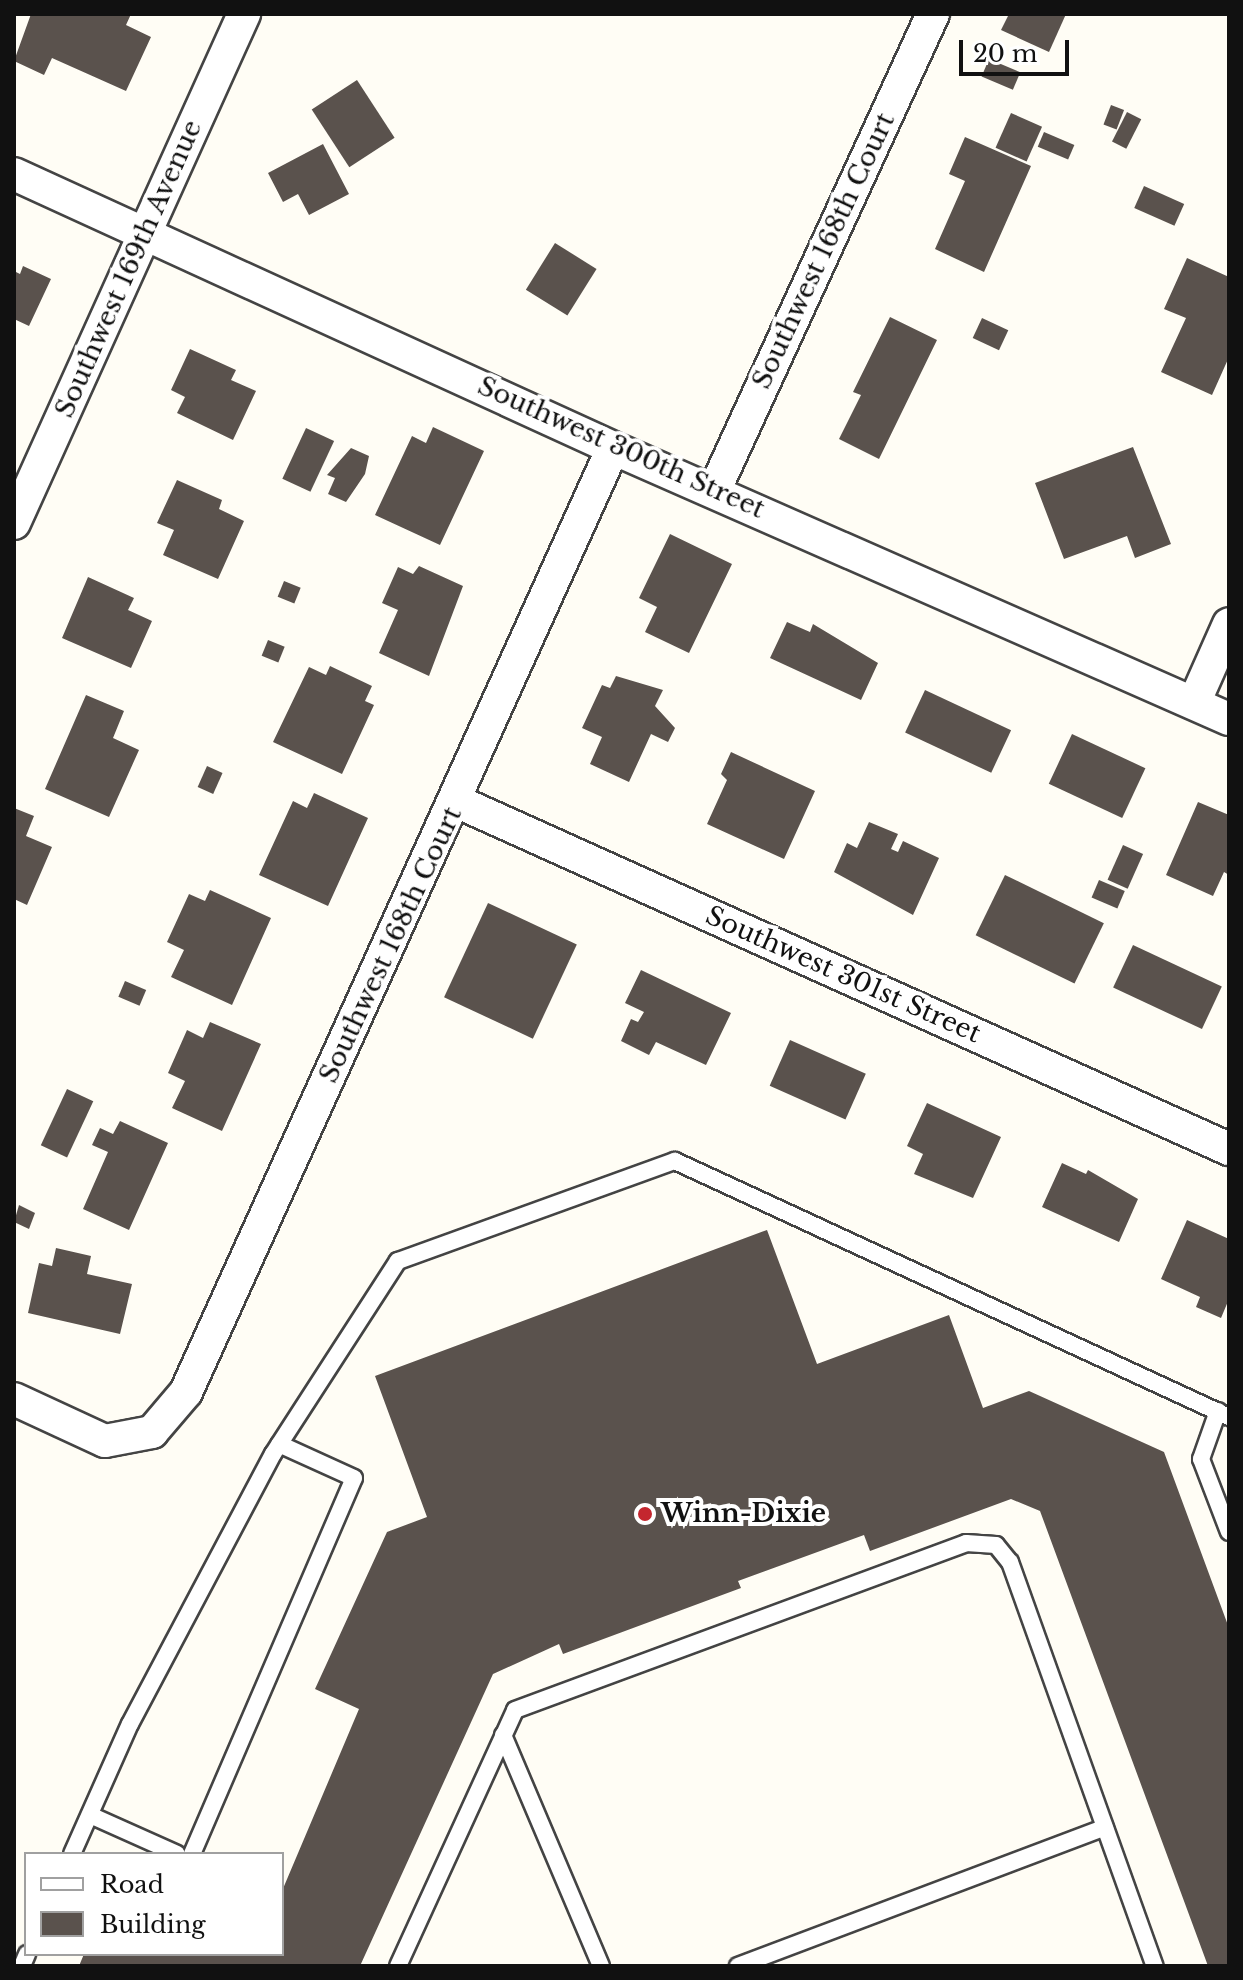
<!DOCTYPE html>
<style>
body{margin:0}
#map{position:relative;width:1243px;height:1980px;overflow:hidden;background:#fffdf5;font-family:"Libre Baskerville",serif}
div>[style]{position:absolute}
.building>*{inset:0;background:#5a524d;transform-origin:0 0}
.roads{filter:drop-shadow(2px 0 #444) drop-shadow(-2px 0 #444) drop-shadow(0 2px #444) drop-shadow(0 -2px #444)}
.service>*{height:16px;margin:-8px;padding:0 8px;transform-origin:8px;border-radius:8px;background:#fff}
.minor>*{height:32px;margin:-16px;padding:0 16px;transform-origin:16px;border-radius:16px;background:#fff}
.dots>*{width:22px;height:22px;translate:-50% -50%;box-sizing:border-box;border:4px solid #fff;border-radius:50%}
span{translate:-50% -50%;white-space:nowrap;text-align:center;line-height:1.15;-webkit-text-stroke:8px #fff;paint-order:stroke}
.street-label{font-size:26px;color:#111}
.poi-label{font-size:26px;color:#111;font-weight:700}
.left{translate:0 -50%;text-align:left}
.frame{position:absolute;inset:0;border:16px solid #111;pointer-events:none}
.legend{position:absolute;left:24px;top:1852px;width:260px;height:104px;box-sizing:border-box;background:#fff;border:2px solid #a0a0a0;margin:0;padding:10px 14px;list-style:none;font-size:24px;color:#111}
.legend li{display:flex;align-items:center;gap:16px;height:40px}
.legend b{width:40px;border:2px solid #a0a0a0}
.scale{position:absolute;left:959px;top:40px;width:110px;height:36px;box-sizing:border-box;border:4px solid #111;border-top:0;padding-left:10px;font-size:24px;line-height:28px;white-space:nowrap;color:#111;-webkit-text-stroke:6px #fff;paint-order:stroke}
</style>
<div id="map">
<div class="building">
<div style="clip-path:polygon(31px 14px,131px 14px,126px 25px,151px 37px,126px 91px,52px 58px,44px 75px,14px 61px)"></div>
<div style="clip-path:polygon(1009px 14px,1066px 14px,1049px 52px,1001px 30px)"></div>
<div style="left:989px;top:59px;width:34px;height:19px;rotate:23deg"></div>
<div style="left:357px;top:80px;width:69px;height:54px;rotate:57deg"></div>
<div style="left:1111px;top:105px;width:14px;height:21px;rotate:21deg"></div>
<div style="left:1127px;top:112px;width:16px;height:33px;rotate:27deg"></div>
<div style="left:1011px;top:113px;width:34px;height:38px;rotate:24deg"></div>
<div style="left:1044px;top:132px;width:33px;height:16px;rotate:23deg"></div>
<div style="clip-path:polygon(965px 137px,1031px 166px,984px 272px,935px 249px,965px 181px,949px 174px)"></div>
<div style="clip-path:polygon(323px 144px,349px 194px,309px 215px,298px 194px,283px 202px,268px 173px)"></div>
<div style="left:1144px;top:186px;width:44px;height:24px;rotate:24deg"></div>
<div style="left:555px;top:243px;width:49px;height:55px;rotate:32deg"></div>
<div style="clip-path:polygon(1187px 258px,1229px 277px,1229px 357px,1212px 395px,1161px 372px,1186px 318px,1164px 309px)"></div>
<div style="clip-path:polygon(23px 266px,51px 279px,29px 326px,14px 319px,14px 271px,20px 274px)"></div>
<div style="clip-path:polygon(890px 317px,937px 340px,879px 459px,839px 439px,861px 395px,853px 392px)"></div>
<div style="left:982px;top:318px;width:29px;height:22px;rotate:25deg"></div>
<div style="clip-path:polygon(190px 349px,236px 370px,231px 380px,256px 391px,233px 440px,177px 413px,185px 397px,171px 390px)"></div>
<div style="clip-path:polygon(433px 427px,484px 451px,440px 545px,375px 515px,412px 436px,426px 443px)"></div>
<div style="left:306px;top:428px;width:31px;height:56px;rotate:25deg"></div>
<div style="clip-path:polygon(1133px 447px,1171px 544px,1135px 558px,1127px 536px,1064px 559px,1035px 483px)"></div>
<div style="clip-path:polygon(351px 448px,369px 456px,365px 474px,346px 502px,328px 494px,335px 478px,327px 475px)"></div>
<div style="clip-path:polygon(177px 480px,222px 500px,219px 509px,244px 521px,218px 579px,163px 555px,174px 530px,157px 523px)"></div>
<div style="clip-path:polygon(670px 534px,732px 564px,689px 653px,645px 632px,657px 607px,639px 598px)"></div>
<div style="clip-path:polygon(419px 566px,463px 586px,429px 676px,379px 653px,398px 610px,382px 603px,398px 567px,413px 574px)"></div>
<div style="clip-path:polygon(88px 577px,134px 598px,128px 610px,152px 621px,131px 668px,62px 638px)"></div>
<div style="left:284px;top:581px;width:18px;height:17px;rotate:22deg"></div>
<div style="clip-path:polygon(787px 622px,810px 632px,813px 624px,878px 663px,861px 700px,770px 658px)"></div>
<div style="left:268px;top:640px;width:18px;height:17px;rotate:22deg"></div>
<div style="clip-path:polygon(330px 666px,372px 686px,365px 701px,374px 705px,342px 774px,273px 742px,309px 667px,326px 675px)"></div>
<div style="clip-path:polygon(616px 676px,663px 690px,655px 706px,675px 728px,668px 742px,651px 734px,629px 782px,590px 764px,602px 737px,582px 728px,602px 685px,610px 688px)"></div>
<div style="left:925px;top:690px;width:95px;height:47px;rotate:25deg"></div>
<div style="clip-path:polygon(86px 695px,124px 711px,113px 738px,139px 750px,109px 817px,45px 789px)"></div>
<div style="left:1072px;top:734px;width:81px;height:55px;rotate:25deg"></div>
<div style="clip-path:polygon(731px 752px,815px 791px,784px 859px,707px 824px,727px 780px,721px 774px)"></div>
<div style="left:207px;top:766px;width:17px;height:23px;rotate:24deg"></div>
<div style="clip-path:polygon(314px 793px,368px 818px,328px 906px,259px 875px,293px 801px,307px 808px)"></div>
<div style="clip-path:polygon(1198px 802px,1229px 815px,1229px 875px,1224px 872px,1213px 896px,1166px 875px)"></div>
<div style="clip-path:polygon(14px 808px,34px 816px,26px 836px,52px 847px,27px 905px,14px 899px)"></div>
<div style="clip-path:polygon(869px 822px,898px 834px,891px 849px,898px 852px,903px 841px,939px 858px,913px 915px,834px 872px,847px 843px,857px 848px)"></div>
<div style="left:1123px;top:845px;width:22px;height:38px;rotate:24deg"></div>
<div style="left:1005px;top:875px;width:110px;height:67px;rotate:26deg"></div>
<div style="left:1099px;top:880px;width:28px;height:19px;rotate:23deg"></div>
<div style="clip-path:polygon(210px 890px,271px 918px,232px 1005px,171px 977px,184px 950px,167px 942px,189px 894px,205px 901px)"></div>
<div style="left:488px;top:903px;width:98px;height:104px;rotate:25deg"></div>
<div style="left:1133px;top:945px;width:98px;height:47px;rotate:25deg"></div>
<div style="clip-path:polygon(641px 970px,731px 1013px,706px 1065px,656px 1042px,649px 1055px,621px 1041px,631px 1019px,638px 1022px,644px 1012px,625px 1003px)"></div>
<div style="left:125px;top:981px;width:23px;height:17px;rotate:23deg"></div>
<div style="clip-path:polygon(210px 1022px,261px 1044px,222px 1131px,172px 1108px,185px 1081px,168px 1073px,187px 1030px,203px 1038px)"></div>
<div style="left:790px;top:1040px;width:83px;height:50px;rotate:24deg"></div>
<div style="left:67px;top:1089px;width:29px;height:62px;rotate:25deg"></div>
<div style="clip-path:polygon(927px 1103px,1001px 1137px,973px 1198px,914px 1174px,923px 1154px,907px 1146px)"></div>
<div style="clip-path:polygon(120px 1121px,168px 1143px,129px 1230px,83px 1209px,108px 1152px,92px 1145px,100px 1128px,113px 1134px)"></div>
<div style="clip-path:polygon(1062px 1163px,1086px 1174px,1088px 1170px,1138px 1199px,1119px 1242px,1042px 1207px)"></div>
<div style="clip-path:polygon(19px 1205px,35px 1213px,29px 1229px,14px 1222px)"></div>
<div style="clip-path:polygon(1187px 1220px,1229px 1239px,1229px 1299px,1221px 1318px,1196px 1307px,1200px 1297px,1161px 1279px)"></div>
<div style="clip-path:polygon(767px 1230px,817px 1364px,949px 1315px,983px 1408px,1029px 1391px,1164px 1452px,1229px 1628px,1229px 1966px,1208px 1966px,1040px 1511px,1011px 1499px,870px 1551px,864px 1535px,738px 1581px,741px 1588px,563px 1654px,559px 1644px,493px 1674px,360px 1966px,79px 1966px,84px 1954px,282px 1954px,282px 1891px,359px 1709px,315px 1689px,387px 1532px,427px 1517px,375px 1376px)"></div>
<div style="clip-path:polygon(56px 1248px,91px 1256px,87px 1274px,132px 1284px,120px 1334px,28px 1313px,39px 1263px,52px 1266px)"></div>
</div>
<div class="roads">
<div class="service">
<div style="left:1218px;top:1411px;width:51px;rotate:109.5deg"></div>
<div style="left:1201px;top:1459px;width:78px;rotate:69deg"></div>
<div style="left:503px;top:1735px;width:251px;rotate:67deg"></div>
<div style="left:90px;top:1815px;width:95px;rotate:24.1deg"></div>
<div style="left:72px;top:1854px;width:142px;rotate:-66deg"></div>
<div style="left:130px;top:1724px;width:306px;rotate:-62.1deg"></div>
<div style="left:273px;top:1454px;width:230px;rotate:-57.1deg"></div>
<div style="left:398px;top:1261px;width:294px;rotate:-19.9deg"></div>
<div style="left:675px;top:1161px;width:610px;rotate:24.8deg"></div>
<div style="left:192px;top:1854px;width:409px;rotate:-66.7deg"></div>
<div style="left:354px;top:1478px;width:82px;rotate:-155.6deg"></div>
<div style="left:22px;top:1966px;width:13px;rotate:-67deg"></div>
<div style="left:398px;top:1966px;width:281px;rotate:-65.4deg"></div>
<div style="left:515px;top:1710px;width:481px;rotate:-20.3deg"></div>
<div style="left:966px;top:1543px;width:30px;rotate:4deg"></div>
<div style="left:996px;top:1545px;width:22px;rotate:51deg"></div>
<div style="left:1010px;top:1562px;width:429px;rotate:70.3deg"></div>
<div style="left:738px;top:1966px;width:392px;rotate:-20.7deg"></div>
</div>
<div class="minor">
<div style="left:14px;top:174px;width:659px;rotate:24.58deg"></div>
<div style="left:613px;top:448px;width:673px;rotate:23.75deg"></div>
<div style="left:715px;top:489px;width:523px;rotate:-65.35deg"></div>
<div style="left:14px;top:523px;width:559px;rotate:-65.68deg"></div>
<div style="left:1194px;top:703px;width:86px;rotate:-66.1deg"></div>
<div style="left:456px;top:801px;width:848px;rotate:24.24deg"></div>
<div style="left:14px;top:1399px;width:100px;rotate:24.8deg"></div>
<div style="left:105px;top:1441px;width:48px;rotate:-10.8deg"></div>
<div style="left:152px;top:1432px;width:52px;rotate:-49.6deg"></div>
<div style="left:186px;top:1392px;width:1036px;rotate:-65.66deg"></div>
</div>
</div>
<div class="dots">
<div style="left:645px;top:1514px;background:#c4262e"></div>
</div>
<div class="street-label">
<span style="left:824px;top:251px;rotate:-65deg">Southwest 168th Court</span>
<span style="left:129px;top:269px;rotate:-66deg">Southwest 169th Avenue</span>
<span style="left:621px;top:448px;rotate:24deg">Southwest 300th Street</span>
<span style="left:391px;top:945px;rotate:-65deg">Southwest 168th Court</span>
<span style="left:843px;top:975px;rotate:24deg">Southwest 301st Street</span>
</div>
<div class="poi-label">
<span class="left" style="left:661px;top:1514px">Winn-Dixie</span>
</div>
<div class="frame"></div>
<ul class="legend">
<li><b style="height:10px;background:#fff"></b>Road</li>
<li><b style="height:22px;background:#5a524d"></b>Building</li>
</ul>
<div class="scale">20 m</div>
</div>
